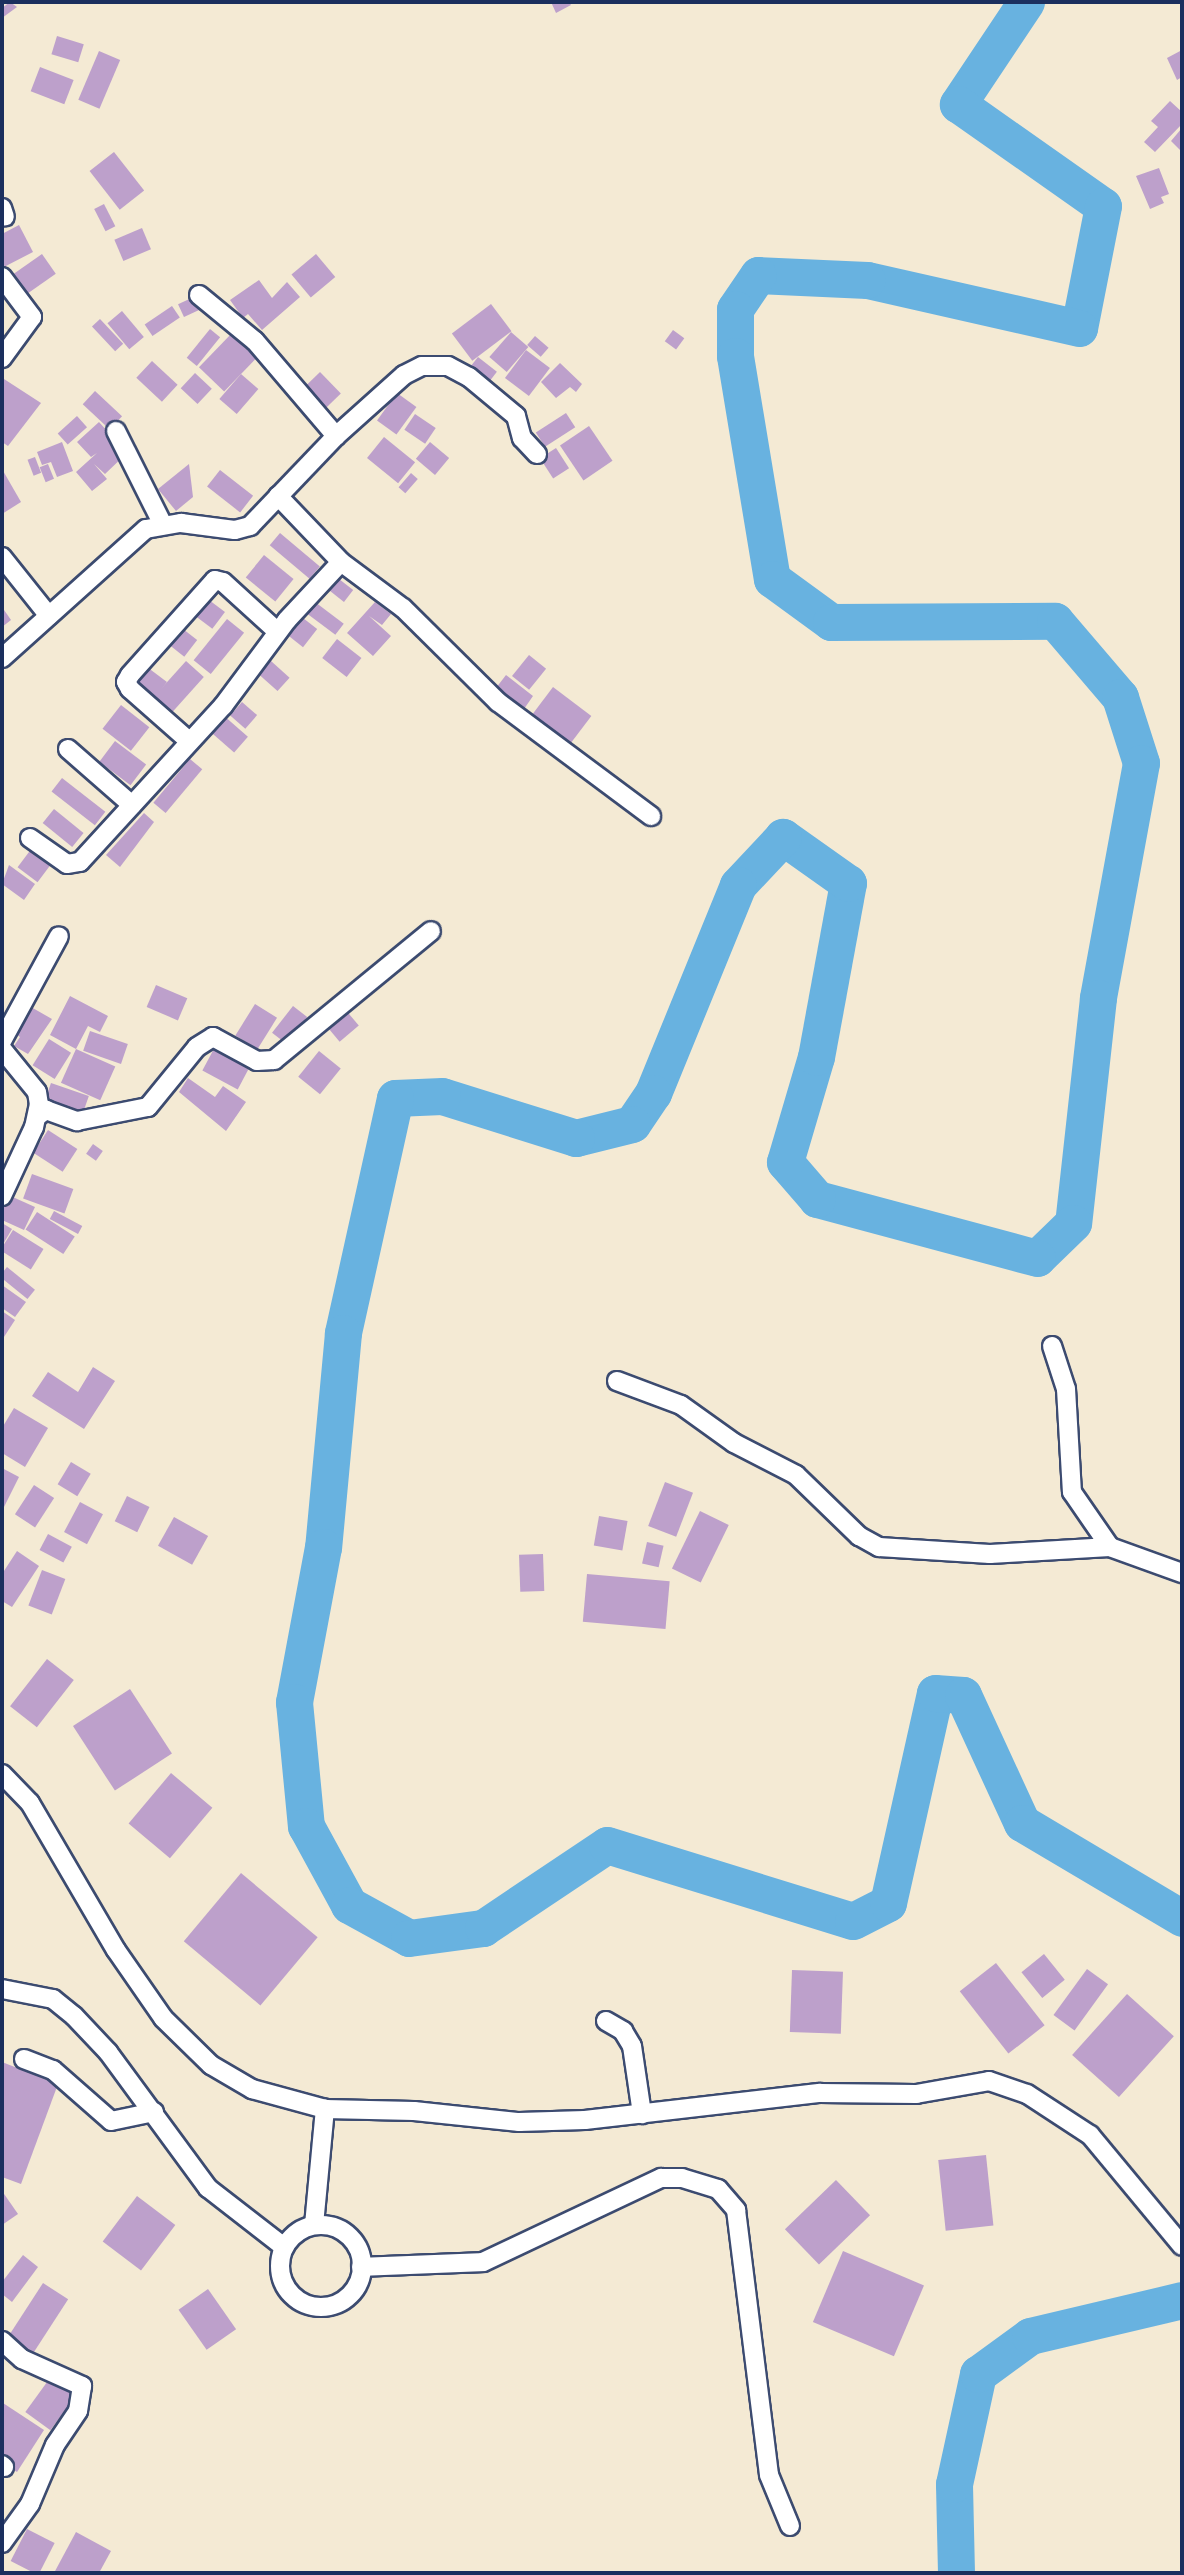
<!DOCTYPE html>
<style>
body{margin:0}
#map{position:relative;width:1184px;height:2575px;overflow:hidden;background:#f4ead4;font-family:Alegreya,serif}
div>[style]{position:absolute}
.river>*{height:37px;margin:-18.5px;padding:0 18.5px;transform-origin:18.5px;border-radius:18.5px;background:#68b2e0}
.building>*{inset:0;background:#bda0cb;transform-origin:0 0}
.roads{filter:drop-shadow(2px 0 #3c4b70) drop-shadow(-2px 0 #3c4b70) drop-shadow(0 2px #3c4b70) drop-shadow(0 -2px #3c4b70)}
.street>*{height:18px;margin:-9px;padding:0 9px;transform-origin:9px;border-radius:9px;background:#fff}
.street>.ring{margin:-9px;padding:0;box-sizing:content-box;background:none;border:18px solid #fff;border-radius:50%}
span{translate:-50% -50%;white-space:nowrap;text-align:center;line-height:1.15;-webkit-text-stroke:5px #fbf7ec;paint-order:stroke}
.frame{position:absolute;inset:0;border:4px solid #1b2f5e;pointer-events:none}
</style>
<div id="map">
<div class="river">
<div style="left:1026px;top:2px;width:123px;rotate:123.7deg"></div>
<div style="left:958px;top:104px;width:177px;rotate:35.1deg"></div>
<div style="left:1103px;top:206px;width:124px;rotate:101.1deg"></div>
<div style="left:1079px;top:328px;width:217px;rotate:-167.2deg"></div>
<div style="left:867px;top:280px;width:109px;rotate:-177.4deg"></div>
<div style="left:758px;top:275px;width:41px;rotate:124.1deg"></div>
<div style="left:735px;top:309px;width:47px;rotate:90deg"></div>
<div style="left:735px;top:356px;width:226px;rotate:80.6deg"></div>
<div style="left:772px;top:579px;width:73px;rotate:36.1deg"></div>
<div style="left:831px;top:622px;width:224px;rotate:-0.3deg"></div>
<div style="left:1055px;top:621px;width:100px;rotate:49.5deg"></div>
<div style="left:1120px;top:697px;width:69px;rotate:72.3deg"></div>
<div style="left:1141px;top:763px;width:239px;rotate:100.4deg"></div>
<div style="left:1098px;top:998px;width:226px;rotate:96.3deg"></div>
<div style="left:1073px;top:1223px;width:50px;rotate:135.8deg"></div>
<div style="left:1037px;top:1258px;width:228px;rotate:-165deg"></div>
<div style="left:817px;top:1199px;width:49px;rotate:-130.9deg"></div>
<div style="left:785px;top:1162px;width:109px;rotate:-73.6deg"></div>
<div style="left:816px;top:1057px;width:177px;rotate:-79.6deg"></div>
<div style="left:848px;top:883px;width:80px;rotate:-144.7deg"></div>
<div style="left:783px;top:837px;width:66px;rotate:133.2deg"></div>
<div style="left:738px;top:885px;width:225px;rotate:112.2deg"></div>
<div style="left:653px;top:1093px;width:37px;rotate:124deg"></div>
<div style="left:632px;top:1124px;width:58px;rotate:166deg"></div>
<div style="left:576px;top:1138px;width:140px;rotate:-162.6deg"></div>
<div style="left:442px;top:1096px;width:47px;rotate:177.6deg"></div>
<div style="left:395px;top:1098px;width:241px;rotate:102.5deg"></div>
<div style="left:343px;top:1333px;width:215px;rotate:95.3deg"></div>
<div style="left:323px;top:1547px;width:158px;rotate:100.6deg"></div>
<div style="left:294px;top:1702px;width:125px;rotate:84.5deg"></div>
<div style="left:306px;top:1826px;width:90px;rotate:61.4deg"></div>
<div style="left:349px;top:1905px;width:68px;rotate:28.8deg"></div>
<div style="left:409px;top:1938px;width:75px;rotate:-7.7deg"></div>
<div style="left:483px;top:1928px;width:149px;rotate:-33.8deg"></div>
<div style="left:607px;top:1845px;width:257px;rotate:17.2deg"></div>
<div style="left:853px;top:1921px;width:39px;rotate:-27deg"></div>
<div style="left:888px;top:1903px;width:215px;rotate:-77.4deg"></div>
<div style="left:935px;top:1693px;width:28px;rotate:4deg"></div>
<div style="left:963px;top:1695px;width:141px;rotate:65.3deg"></div>
<div style="left:1022px;top:1823px;width:186px;rotate:30.7deg"></div>
<div style="left:956px;top:2573px;width:89px;rotate:-91.3deg"></div>
<div style="left:954px;top:2484px;width:113px;rotate:-77.7deg"></div>
<div style="left:978px;top:2374px;width:64px;rotate:-36.2deg"></div>
<div style="left:1030px;top:2336px;width:156px;rotate:-13.3deg"></div>
</div>
<div class="building">
<div style="clip-path:polygon(10px 2px,17px 7px,2px 18px,2px 8px)"></div>
<div style="clip-path:polygon(551px 2px,569px 2px,571px 5px,556px 13px)"></div>
<div style="left:57px;top:36px;width:28px;height:19px;rotate:17deg"></div>
<div style="clip-path:polygon(1182px 50px,1182px 77px,1177px 80px,1167px 58px)"></div>
<div style="left:99px;top:51px;width:23px;height:53px;rotate:23deg"></div>
<div style="left:40px;top:67px;width:36px;height:26px;rotate:21deg"></div>
<div style="clip-path:polygon(1170px 101px,1182px 112px,1182px 124px,1155px 152px,1144px 142px,1158px 127px,1151px 121px)"></div>
<div style="clip-path:polygon(1182px 128px,1182px 152px,1171px 141px)"></div>
<div style="left:114px;top:152px;width:49px;height:31px;rotate:52deg"></div>
<div style="clip-path:polygon(1159px 168px,1169px 194px,1161px 197px,1164px 203px,1150px 209px,1136px 176px)"></div>
<div style="left:104px;top:204px;width:25px;height:11px;rotate:63deg"></div>
<div style="clip-path:polygon(19px 225px,33px 252px,2px 268px,2px 234px)"></div>
<div style="left:142px;top:228px;width:23px;height:30px;rotate:67deg"></div>
<div style="left:42px;top:254px;width:24px;height:37px;rotate:55deg"></div>
<div style="left:316px;top:254px;width:30px;height:32px;rotate:50deg"></div>
<div style="clip-path:polygon(259px 280px,272px 298px,287px 282px,300px 297px,262px 330px,248px 314px,243px 318px,230px 300px)"></div>
<div style="left:198px;top:295px;width:14px;height:22px;rotate:65deg"></div>
<div style="left:491px;top:304px;width:34px;height:49px;rotate:53deg"></div>
<div style="left:172px;top:306px;width:14px;height:33px;rotate:56deg"></div>
<div style="left:122px;top:311px;width:34px;height:19px;rotate:50deg"></div>
<div style="left:100px;top:319px;width:34px;height:11px;rotate:47deg"></div>
<div style="left:210px;top:329px;width:13px;height:37px;rotate:39deg"></div>
<div style="left:673px;top:330px;width:14px;height:14px;rotate:36deg"></div>
<div style="left:233px;top:332px;width:35px;height:49px;rotate:44deg"></div>
<div style="left:511px;top:332px;width:23px;height:33px;rotate:41deg"></div>
<div style="left:535px;top:336px;width:18px;height:12px;rotate:41deg"></div>
<div style="left:526px;top:350px;width:30px;height:35px;rotate:37deg"></div>
<div style="left:478px;top:357px;width:24px;height:16px;rotate:38deg"></div>
<div style="left:152px;top:361px;width:35px;height:23px;rotate:43deg"></div>
<div style="clip-path:polygon(560px 363px,582px 384px,576px 392px,570px 387px,556px 398px,541px 382px)"></div>
<div style="left:320px;top:372px;width:30px;height:29px;rotate:46deg"></div>
<div style="left:195px;top:373px;width:23px;height:21px;rotate:43deg"></div>
<div style="left:241px;top:374px;width:23px;height:33px;rotate:41deg"></div>
<div style="clip-path:polygon(4px 379px,41px 403px,8px 446px,2px 442px)"></div>
<div style="left:95px;top:391px;width:37px;height:18px;rotate:43deg"></div>
<div style="left:397px;top:393px;width:24px;height:34px;rotate:36deg"></div>
<div style="left:566px;top:413px;width:17px;height:36px;rotate:57deg"></div>
<div style="left:415px;top:414px;width:25px;height:19px;rotate:34deg"></div>
<div style="left:77px;top:416px;width:15px;height:26px;rotate:48deg"></div>
<div style="clip-path:polygon(99px 422px,127px 453px,105px 474px,94px 464px,107px 479px,92px 491px,76px 472px,97px 453px,91px 457px,77px 442px)"></div>
<div style="left:589px;top:426px;width:42px;height:35px;rotate:56deg"></div>
<div style="left:384px;top:437px;width:40px;height:27px;rotate:39deg"></div>
<div style="clip-path:polygon(62px 442px,73px 471px,57px 477px,51px 462px,42px 465px,37px 452px)"></div>
<div style="left:430px;top:442px;width:25px;height:22px;rotate:40deg"></div>
<div style="left:556px;top:448px;width:24px;height:19px;rotate:57deg"></div>
<div style="left:35px;top:457px;width:17px;height:8px;rotate:69deg"></div>
<div style="left:48px;top:464px;width:16px;height:9px;rotate:68deg"></div>
<div style="clip-path:polygon(189px 464px,193px 497px,176px 511px,158px 489px)"></div>
<div style="clip-path:polygon(2px 469px,21px 502px,2px 514px)"></div>
<div style="left:220px;top:470px;width:42px;height:21px;rotate:38deg"></div>
<div style="left:411px;top:473px;width:9px;height:19px;rotate:41deg"></div>
<div style="left:280px;top:533px;width:52px;height:16px;rotate:40deg"></div>
<div style="left:264px;top:555px;width:38px;height:29px;rotate:39deg"></div>
<div style="left:339px;top:579px;width:18px;height:15px;rotate:38deg"></div>
<div style="left:209px;top:600px;width:20px;height:21px;rotate:37deg"></div>
<div style="left:315px;top:602px;width:36px;height:14px;rotate:37deg"></div>
<div style="clip-path:polygon(375px 602px,391px 614px,382px 625px,369px 616px,391px 636px,373px 656px,347px 633px)"></div>
<div style="clip-path:polygon(2px 607px,11px 620px,2px 627px)"></div>
<div style="left:303px;top:618px;width:18px;height:23px;rotate:38deg"></div>
<div style="left:227px;top:619px;width:22px;height:53px;rotate:39deg"></div>
<div style="left:183px;top:629px;width:18px;height:21px;rotate:38deg"></div>
<div style="left:337px;top:639px;width:31px;height:24px;rotate:38deg"></div>
<div style="left:529px;top:655px;width:22px;height:27px;rotate:39deg"></div>
<div style="left:186px;top:661px;width:24px;height:53px;rotate:42deg"></div>
<div style="left:271px;top:661px;width:25px;height:18px;rotate:42deg"></div>
<div style="left:147px;top:667px;width:25px;height:21px;rotate:37deg"></div>
<div style="clip-path:polygon(506px 675px,533px 696px,524px 709px,501px 701px,506px 696px,496px 688px)"></div>
<div style="left:553px;top:687px;width:48px;height:40px;rotate:37deg"></div>
<div style="left:242px;top:702px;width:20px;height:18px;rotate:41deg"></div>
<div style="left:121px;top:705px;width:36px;height:30px;rotate:38deg"></div>
<div style="left:223px;top:715px;width:33px;height:21px;rotate:41deg"></div>
<div style="left:115px;top:741px;width:39px;height:26px;rotate:37deg"></div>
<div style="left:190px;top:759px;width:16px;height:57px;rotate:40deg"></div>
<div style="left:62px;top:778px;width:55px;height:17px;rotate:38deg"></div>
<div style="left:54px;top:809px;width:38px;height:18px;rotate:39deg"></div>
<div style="clip-path:polygon(144px 813px,154px 822px,120px 867px,106px 855px)"></div>
<div style="left:32px;top:848px;width:25px;height:24px;rotate:37deg"></div>
<div style="clip-path:polygon(9px 865px,35px 884px,24px 900px,2px 884px)"></div>
<div style="left:156px;top:985px;width:34px;height:24px;rotate:23deg"></div>
<div style="clip-path:polygon(70px 996px,108px 1016px,100px 1032px,88px 1026px,76px 1049px,50px 1035px)"></div>
<div style="left:255px;top:1004px;width:26px;height:37px;rotate:32deg"></div>
<div style="left:293px;top:1006px;width:18px;height:34px;rotate:38deg"></div>
<div style="clip-path:polygon(31px 1007px,52px 1019px,28px 1054px,14px 1046px,20px 1037px,16px 1034px)"></div>
<div style="left:344px;top:1008px;width:23px;height:25px;rotate:50deg"></div>
<div style="left:90px;top:1031px;width:40px;height:21px;rotate:19deg"></div>
<div style="left:49px;top:1039px;width:26px;height:31px;rotate:32deg"></div>
<div style="left:216px;top:1045px;width:40px;height:29px;rotate:28deg"></div>
<div style="left:76px;top:1049px;width:43px;height:37px;rotate:24deg"></div>
<div style="left:319px;top:1051px;width:28px;height:33px;rotate:39deg"></div>
<div style="clip-path:polygon(188px 1078px,215px 1097px,223px 1086px,246px 1102px,226px 1131px,179px 1092px)"></div>
<div style="left:51px;top:1083px;width:40px;height:22px;rotate:19deg"></div>
<div style="left:48px;top:1130px;width:35px;height:27px;rotate:33deg"></div>
<div style="left:93px;top:1144px;width:12px;height:12px;rotate:35deg"></div>
<div style="left:32px;top:1174px;width:44px;height:26px;rotate:20deg"></div>
<div style="clip-path:polygon(6px 1194px,35px 1207px,24px 1230px,2px 1220px)"></div>
<div style="left:54px;top:1211px;width:32px;height:9px;rotate:28deg"></div>
<div style="left:37px;top:1212px;width:45px;height:21px;rotate:33deg"></div>
<div style="clip-path:polygon(2px 1223px,12px 1229px,2px 1246px)"></div>
<div style="left:13px;top:1230px;width:36px;height:24px;rotate:32deg"></div>
<div style="left:7px;top:1267px;width:36px;height:12px;rotate:39deg"></div>
<div style="clip-path:polygon(2px 1285px,26px 1302px,15px 1317px,2px 1308px)"></div>
<div style="clip-path:polygon(2px 1311px,15px 1320px,2px 1340px)"></div>
<div style="clip-path:polygon(93px 1367px,115px 1381px,84px 1429px,32px 1396px,48px 1372px,78px 1392px)"></div>
<div style="clip-path:polygon(14px 1408px,48px 1428px,25px 1467px,2px 1453px,2px 1428px)"></div>
<div style="left:71px;top:1462px;width:23px;height:26px;rotate:31deg"></div>
<div style="clip-path:polygon(2px 1468px,19px 1477px,2px 1511px)"></div>
<div style="left:665px;top:1482px;width:30px;height:47px;rotate:21deg"></div>
<div style="left:34px;top:1485px;width:24px;height:35px;rotate:33deg"></div>
<div style="left:127px;top:1496px;width:25px;height:28px;rotate:26deg"></div>
<div style="left:80px;top:1502px;width:26px;height:34px;rotate:28deg"></div>
<div style="left:700px;top:1511px;width:32px;height:64px;rotate:26deg"></div>
<div style="left:599px;top:1516px;width:29px;height:30px;rotate:10deg"></div>
<div style="left:174px;top:1517px;width:39px;height:33px;rotate:29deg"></div>
<div style="left:48px;top:1534px;width:27px;height:18px;rotate:28deg"></div>
<div style="left:647px;top:1542px;width:17px;height:22px;rotate:13deg"></div>
<div style="clip-path:polygon(17px 1551px,39px 1566px,12px 1607px,2px 1601px,2px 1574px)"></div>
<div style="left:543px;top:1554px;width:37px;height:24px;rotate:88deg"></div>
<div style="left:42px;top:1570px;width:25px;height:38px;rotate:21deg"></div>
<div style="left:587px;top:1574px;width:83px;height:48px;rotate:5deg"></div>
<div style="left:47px;top:1659px;width:34px;height:60px;rotate:38deg"></div>
<div style="left:130px;top:1689px;width:77px;height:68px;rotate:57deg"></div>
<div style="left:171px;top:1773px;width:54px;height:66px;rotate:40deg"></div>
<div style="left:241px;top:1873px;width:100px;height:89px;rotate:40deg"></div>
<div style="left:1044px;top:1954px;width:33px;height:29px;rotate:51deg"></div>
<div style="left:996px;top:1963px;width:79px;height:46px;rotate:52deg"></div>
<div style="left:1087px;top:1969px;width:26px;height:57px;rotate:36deg"></div>
<div style="left:792px;top:1970px;width:51px;height:62px;rotate:2deg"></div>
<div style="left:1127px;top:1994px;width:63px;height:82px;rotate:42deg"></div>
<div style="clip-path:polygon(2px 2062px,58px 2084px,21px 2184px,2px 2177px)"></div>
<div style="left:986px;top:2155px;width:71px;height:48px;rotate:84deg"></div>
<div style="left:836px;top:2180px;width:49px;height:71px;rotate:46deg"></div>
<div style="clip-path:polygon(2px 2191px,18px 2214px,2px 2225px)"></div>
<div style="left:137px;top:2196px;width:48px;height:57px;rotate:37deg"></div>
<div style="left:843px;top:2251px;width:88px;height:77px;rotate:23deg"></div>
<div style="clip-path:polygon(23px 2255px,38px 2267px,12px 2302px,2px 2294px,2px 2282px)"></div>
<div style="left:43px;top:2283px;width:30px;height:64px;rotate:33deg"></div>
<div style="left:208px;top:2289px;width:49px;height:36px;rotate:55deg"></div>
<div style="left:50px;top:2378px;width:31px;height:42px;rotate:36deg"></div>
<div style="clip-path:polygon(3px 2403px,44px 2430px,17px 2472px,2px 2462px)"></div>
<div style="left:27px;top:2529px;width:31px;height:36px;rotate:27deg"></div>
<div style="clip-path:polygon(76px 2532px,111px 2551px,99px 2573px,54px 2573px)"></div>
</div>
<div class="roads">
<div class="street">
<div style="left:2px;top:208px;width:9px;rotate:72deg"></div>
<div style="left:2px;top:277px;width:50px;rotate:53.1deg"></div>
<div style="left:32px;top:317px;width:51px;rotate:126.2deg"></div>
<div style="left:199px;top:295px;width:72px;rotate:39.4deg"></div>
<div style="left:255px;top:341px;width:125px;rotate:49.5deg"></div>
<div style="left:116px;top:431px;width:105px;rotate:63.4deg"></div>
<div style="left:278px;top:496px;width:91px;rotate:46.3deg"></div>
<div style="left:341px;top:562px;width:77px;rotate:36.6deg"></div>
<div style="left:403px;top:608px;width:134px;rotate:44.7deg"></div>
<div style="left:498px;top:702px;width:191px;rotate:36.7deg"></div>
<div style="left:2px;top:557px;width:75px;rotate:51.5deg"></div>
<div style="left:2px;top:658px;width:193px;rotate:-41.9deg"></div>
<div style="left:146px;top:529px;width:36px;rotate:-10deg"></div>
<div style="left:181px;top:523px;width:54px;rotate:7.4deg"></div>
<div style="left:235px;top:530px;width:16px;rotate:-15deg"></div>
<div style="left:250px;top:526px;width:124px;rotate:-46.3deg"></div>
<div style="left:336px;top:436px;width:91px;rotate:-41.9deg"></div>
<div style="left:404px;top:375px;width:20px;rotate:-27deg"></div>
<div style="left:422px;top:366px;width:26px"></div>
<div style="left:448px;top:366px;width:24px;rotate:28deg"></div>
<div style="left:469px;top:377px;width:61px;rotate:39.7deg"></div>
<div style="left:516px;top:416px;width:23px;rotate:75deg"></div>
<div style="left:522px;top:438px;width:22px;rotate:47deg"></div>
<div style="left:189px;top:741px;width:79px;rotate:-138.6deg"></div>
<div style="left:130px;top:689px;width:8px;rotate:-120deg"></div>
<div style="left:126px;top:682px;width:8px;rotate:-60deg"></div>
<div style="left:130px;top:675px;width:127px;rotate:-48.2deg"></div>
<div style="left:215px;top:580px;width:8px;rotate:14deg"></div>
<div style="left:223px;top:582px;width:74px;rotate:42.3deg"></div>
<div style="left:68px;top:749px;width:85px;rotate:41.2deg"></div>
<div style="left:30px;top:838px;width:45px;rotate:35.1deg"></div>
<div style="left:67px;top:864px;width:13px;rotate:-9deg"></div>
<div style="left:80px;top:862px;width:212px;rotate:-47.5deg"></div>
<div style="left:223px;top:706px;width:107px;rotate:-53.3deg"></div>
<div style="left:287px;top:620px;width:79px;rotate:-47deg"></div>
<div style="left:2px;top:1041px;width:119px;rotate:-61.5deg"></div>
<div style="left:2px;top:1049px;width:55px;rotate:50.9deg"></div>
<div style="left:37px;top:1092px;width:12px;rotate:81deg"></div>
<div style="left:39px;top:1104px;width:24px;rotate:102deg"></div>
<div style="left:34px;top:1127px;width:76px;rotate:114.9deg"></div>
<div style="left:39px;top:1115px;width:9px;rotate:-36deg"></div>
<div style="left:46px;top:1110px;width:33px;rotate:20deg"></div>
<div style="left:77px;top:1121px;width:72px;rotate:-11.2deg"></div>
<div style="left:148px;top:1107px;width:77px;rotate:-50.8deg"></div>
<div style="left:197px;top:1047px;width:19px;rotate:-32deg"></div>
<div style="left:213px;top:1037px;width:50px;rotate:28.6deg"></div>
<div style="left:257px;top:1061px;width:17px;rotate:-3deg"></div>
<div style="left:274px;top:1060px;width:203px;rotate:-39.4deg"></div>
<div style="left:1052px;top:1346px;width:45px;rotate:72deg"></div>
<div style="left:1066px;top:1389px;width:103px;rotate:86.7deg"></div>
<div style="left:1072px;top:1492px;width:67px;rotate:55.4deg"></div>
<div style="left:617px;top:1381px;width:68px;rotate:20.6deg"></div>
<div style="left:681px;top:1405px;width:65px;rotate:35.6deg"></div>
<div style="left:734px;top:1443px;width:70px;rotate:27.3deg"></div>
<div style="left:796px;top:1475px;width:88px;rotate:44.1deg"></div>
<div style="left:859px;top:1536px;width:23px;rotate:29deg"></div>
<div style="left:879px;top:1547px;width:111px;rotate:3.6deg"></div>
<div style="left:990px;top:1554px;width:120px;rotate:-3.3deg"></div>
<div style="left:1110px;top:1547px;width:77px;rotate:19.9deg"></div>
<div style="left:2px;top:1774px;width:40px;rotate:46deg"></div>
<div style="left:30px;top:1803px;width:170px;rotate:59.7deg"></div>
<div style="left:116px;top:1950px;width:83px;rotate:55.3deg"></div>
<div style="left:163px;top:2018px;width:67px;rotate:44.4deg"></div>
<div style="left:211px;top:2065px;width:48px;rotate:30.3deg"></div>
<div style="left:252px;top:2089px;width:76px;rotate:15.3deg"></div>
<div style="left:325px;top:2109px;width:89px;rotate:1.3deg"></div>
<div style="left:414px;top:2111px;width:106px;rotate:6deg"></div>
<div style="left:519px;top:2122px;width:66px;rotate:-1.7deg"></div>
<div style="left:585px;top:2120px;width:237px;rotate:-6.6deg"></div>
<div style="left:820px;top:2093px;width:96px;rotate:0.6deg"></div>
<div style="left:916px;top:2094px;width:74px;rotate:-10.1deg"></div>
<div style="left:989px;top:2081px;width:40px;rotate:18.9deg"></div>
<div style="left:1027px;top:2094px;width:75px;rotate:33.1deg"></div>
<div style="left:1090px;top:2135px;width:144px;rotate:50.3deg"></div>
<div style="left:2px;top:1989px;width:52px;rotate:11.1deg"></div>
<div style="left:53px;top:1999px;width:27px;rotate:39deg"></div>
<div style="left:74px;top:2016px;width:50px;rotate:46.6deg"></div>
<div style="left:108px;top:2052px;width:169px;rotate:53.7deg"></div>
<div style="left:208px;top:2188px;width:96px;rotate:37.8deg"></div>
<div style="left:606px;top:2021px;width:20px;rotate:30deg"></div>
<div style="left:623px;top:2031px;width:17px;rotate:59deg"></div>
<div style="left:632px;top:2046px;width:69px;rotate:81.6deg"></div>
<div style="left:24px;top:2059px;width:31px;rotate:21deg"></div>
<div style="left:53px;top:2070px;width:77px;rotate:41.3deg"></div>
<div style="left:111px;top:2121px;width:44px;rotate:-11.8deg"></div>
<div style="left:314px;top:2225px;width:117px;rotate:-84.6deg"></div>
<div class="ring" style="left:280px;top:2225px;width:64px;height:64px"></div>
<div style="left:361px;top:2267px;width:122px;rotate:-2.3deg"></div>
<div style="left:483px;top:2262px;width:197px;rotate:-25.3deg"></div>
<div style="left:661px;top:2178px;width:21px"></div>
<div style="left:682px;top:2178px;width:38px;rotate:17deg"></div>
<div style="left:718px;top:2189px;width:28px;rotate:49deg"></div>
<div style="left:736px;top:2210px;width:267px;rotate:82.9deg"></div>
<div style="left:769px;top:2475px;width:55px;rotate:67.6deg"></div>
<div style="left:2px;top:2341px;width:27px;rotate:42deg"></div>
<div style="left:22px;top:2359px;width:66px;rotate:24.2deg"></div>
<div style="left:82px;top:2386px;width:25px;rotate:99deg"></div>
<div style="left:78px;top:2411px;width:41px;rotate:124.1deg"></div>
<div style="left:55px;top:2445px;width:64px;rotate:113deg"></div>
<div style="left:30px;top:2504px;width:48px;rotate:125.7deg"></div>
<div style="left:2px;top:2465px;width:3px;rotate:45deg"></div>
</div>
</div>
<div class="frame"></div>
</div>
